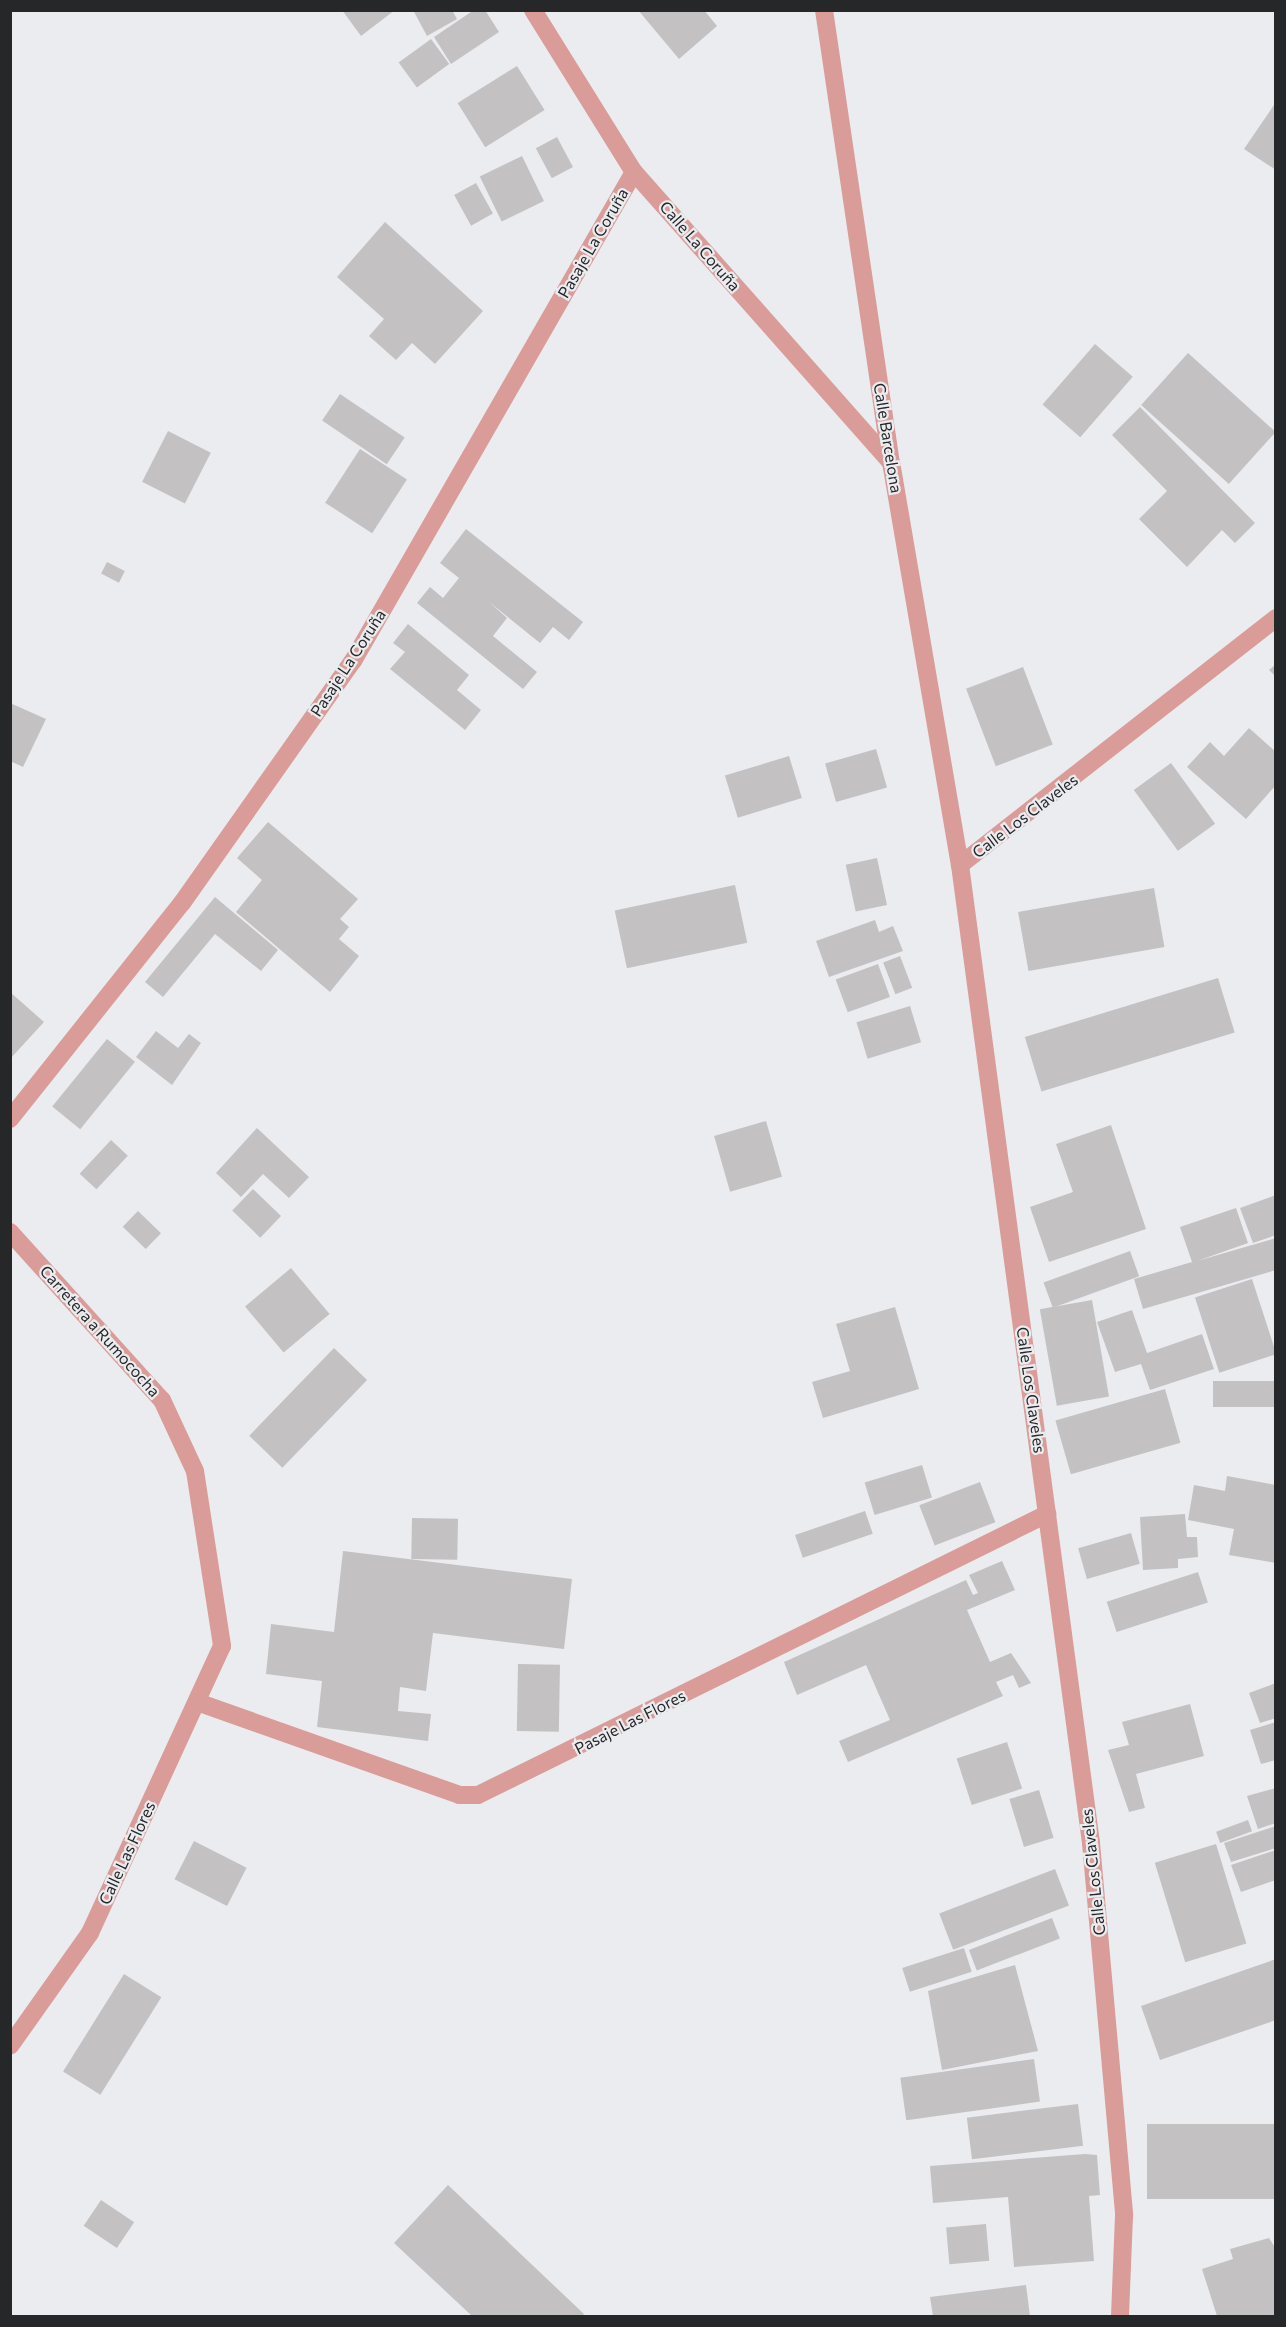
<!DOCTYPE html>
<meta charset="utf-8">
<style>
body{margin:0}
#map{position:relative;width:1286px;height:2327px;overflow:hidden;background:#eaecef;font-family:Commissioner,sans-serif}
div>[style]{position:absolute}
.building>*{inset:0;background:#c4c1c3;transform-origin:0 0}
.service>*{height:18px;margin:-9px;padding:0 9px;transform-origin:9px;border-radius:9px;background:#da9c99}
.minor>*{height:18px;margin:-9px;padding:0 9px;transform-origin:9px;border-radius:9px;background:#da9c99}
.tertiary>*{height:18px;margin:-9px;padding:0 9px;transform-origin:9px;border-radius:9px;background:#da9c99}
span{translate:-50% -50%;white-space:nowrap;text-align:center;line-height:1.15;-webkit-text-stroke:4.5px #eaecef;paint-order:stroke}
.street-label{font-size:16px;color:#262728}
.frame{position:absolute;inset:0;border:12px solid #262728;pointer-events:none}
</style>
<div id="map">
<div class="building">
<div style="clip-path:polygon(342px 10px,395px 10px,361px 36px)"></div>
<div style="clip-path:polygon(413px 10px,452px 10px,457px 19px,427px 36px)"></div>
<div style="clip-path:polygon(474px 10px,485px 10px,499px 32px,451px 64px,434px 37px)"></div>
<div style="clip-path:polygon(638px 10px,704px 10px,717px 26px,679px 59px)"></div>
<div style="left:431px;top:39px;width:31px;height:40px;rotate:54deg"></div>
<div style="left:517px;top:66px;width:52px;height:70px;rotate:58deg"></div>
<div style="clip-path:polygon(1276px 102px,1276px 170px,1244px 149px)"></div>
<div style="left:557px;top:137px;width:34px;height:24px;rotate:62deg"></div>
<div style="left:522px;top:156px;width:50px;height:47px;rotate:64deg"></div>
<div style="left:476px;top:183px;width:35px;height:25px;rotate:61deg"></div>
<div style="clip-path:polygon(385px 222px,483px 311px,435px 364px,412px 343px,396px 360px,369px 336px,384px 319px,337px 277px)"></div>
<div style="left:1095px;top:344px;width:50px;height:80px;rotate:41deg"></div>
<div style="left:1188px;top:353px;width:118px;height:70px;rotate:42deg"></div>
<div style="left:340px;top:394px;width:78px;height:32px;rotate:34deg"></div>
<div style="clip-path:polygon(1140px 407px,1255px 523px,1235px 543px,1222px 530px,1187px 567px,1139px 519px,1167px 491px,1112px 435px)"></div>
<div style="left:168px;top:431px;width:48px;height:57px;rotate:27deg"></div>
<div style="left:360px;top:449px;width:56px;height:64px;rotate:33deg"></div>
<div style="clip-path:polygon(466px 529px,583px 622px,569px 640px,553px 627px,540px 643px,488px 601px,507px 618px,493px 636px,537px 672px,523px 689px,417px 603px,430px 587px,443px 598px,459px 578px,440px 563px)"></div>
<div style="left:107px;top:562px;width:20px;height:13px;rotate:27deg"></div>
<div style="clip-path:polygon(408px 624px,469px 675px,457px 690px,481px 710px,465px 730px,390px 669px,405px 652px,393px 643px)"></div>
<div style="clip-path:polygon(1276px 664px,1276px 677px,1269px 670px)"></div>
<div style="left:1023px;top:667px;width:83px;height:61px;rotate:69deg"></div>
<div style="clip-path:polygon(10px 703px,46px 719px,23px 767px,10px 761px)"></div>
<div style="clip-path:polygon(1249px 728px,1276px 752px,1276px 785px,1246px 819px,1187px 767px,1210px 742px,1224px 756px)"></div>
<div style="left:876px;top:749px;width:40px;height:53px;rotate:74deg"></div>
<div style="left:789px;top:756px;width:44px;height:67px;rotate:73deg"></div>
<div style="left:1171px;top:763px;width:75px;height:46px;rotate:54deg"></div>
<div style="clip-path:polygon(268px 822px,358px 899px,340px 919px,349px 927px,339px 939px,359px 956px,330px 992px,236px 912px,262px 880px,237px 858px)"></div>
<div style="left:877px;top:858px;width:48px;height:32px;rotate:78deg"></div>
<div style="left:735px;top:885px;width:59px;height:123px;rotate:78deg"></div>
<div style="left:1154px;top:888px;width:60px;height:138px;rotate:80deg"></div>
<div style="clip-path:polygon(215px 897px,278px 950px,261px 971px,215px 934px,163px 997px,145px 982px)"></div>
<div style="clip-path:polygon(875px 920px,879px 932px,893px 926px,903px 951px,829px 977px,816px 941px)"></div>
<div style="left:900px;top:956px;width:34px;height:18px;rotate:69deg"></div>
<div style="left:878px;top:964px;width:35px;height:45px;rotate:70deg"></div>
<div style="left:1218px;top:978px;width:57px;height:202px;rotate:73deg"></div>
<div style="clip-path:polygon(10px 992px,44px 1022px,10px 1059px)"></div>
<div style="left:910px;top:1006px;width:38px;height:56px;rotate:73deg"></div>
<div style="clip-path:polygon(156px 1031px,178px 1048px,189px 1034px,201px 1043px,172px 1085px,136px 1057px)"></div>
<div style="left:107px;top:1039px;width:36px;height:87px;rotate:39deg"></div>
<div style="left:766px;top:1121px;width:58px;height:54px;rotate:74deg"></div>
<div style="clip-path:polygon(1111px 1125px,1146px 1229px,1049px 1262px,1030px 1207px,1073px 1192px,1056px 1144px)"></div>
<div style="clip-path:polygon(257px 1128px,309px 1177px,289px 1198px,263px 1174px,241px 1197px,216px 1173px)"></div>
<div style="left:111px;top:1140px;width:23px;height:46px;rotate:43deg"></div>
<div style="left:253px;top:1189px;width:39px;height:30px;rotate:44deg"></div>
<div style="clip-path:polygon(1276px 1195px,1276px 1235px,1253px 1243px,1240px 1208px)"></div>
<div style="clip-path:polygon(1236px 1208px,1248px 1243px,1197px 1261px,1276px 1238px,1276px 1270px,1143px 1309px,1134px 1279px,1192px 1262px,1180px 1227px)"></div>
<div style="left:138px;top:1211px;width:32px;height:22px;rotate:44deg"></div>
<div style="left:1130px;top:1251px;width:27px;height:92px;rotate:70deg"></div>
<div style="left:291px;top:1268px;width:60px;height:60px;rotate:50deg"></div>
<div style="left:1252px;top:1279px;width:79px;height:60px;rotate:72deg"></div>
<div style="left:1092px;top:1300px;width:98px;height:53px;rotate:80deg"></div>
<div style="clip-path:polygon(895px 1307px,919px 1389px,823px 1418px,812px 1382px,850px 1371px,836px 1324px)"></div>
<div style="clip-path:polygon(1132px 1310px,1147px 1353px,1202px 1334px,1214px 1369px,1150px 1390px,1141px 1364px,1115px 1372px,1097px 1322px)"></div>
<div style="left:334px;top:1348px;width:46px;height:122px;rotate:44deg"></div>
<div style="left:1276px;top:1381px;width:26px;height:63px;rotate:90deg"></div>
<div style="left:1165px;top:1389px;width:56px;height:114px;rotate:74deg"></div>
<div style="left:922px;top:1465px;width:34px;height:60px;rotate:73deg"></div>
<div style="clip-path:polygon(1227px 1476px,1276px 1485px,1276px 1563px,1229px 1555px,1234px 1529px,1188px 1520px,1194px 1485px,1225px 1491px)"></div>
<div style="left:980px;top:1482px;width:43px;height:65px;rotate:69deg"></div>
<div style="left:865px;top:1511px;width:24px;height:74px;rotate:71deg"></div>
<div style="clip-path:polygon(1185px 1514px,1187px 1537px,1197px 1537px,1198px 1557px,1178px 1559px,1178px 1568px,1143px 1570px,1140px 1517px)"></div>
<div style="left:412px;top:1518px;width:46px;height:41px;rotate:1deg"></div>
<div style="left:1131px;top:1533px;width:32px;height:55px;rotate:74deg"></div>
<div style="clip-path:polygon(343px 1551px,572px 1579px,564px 1649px,433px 1633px,426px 1691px,400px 1687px,398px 1711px,431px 1714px,428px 1741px,317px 1727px,322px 1681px,266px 1674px,271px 1624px,334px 1632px)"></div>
<div style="clip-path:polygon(1002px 1561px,1015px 1590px,967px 1610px,990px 1662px,1011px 1653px,1031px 1683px,1019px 1688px,1013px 1675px,996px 1682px,1003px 1696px,848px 1762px,839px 1741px,890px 1720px,866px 1665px,797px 1695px,784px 1662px,966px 1580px,973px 1595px,978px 1593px,969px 1575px)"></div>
<div style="left:1198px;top:1572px;width:32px;height:96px;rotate:72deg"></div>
<div style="left:518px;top:1664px;width:42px;height:67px;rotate:1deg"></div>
<div style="clip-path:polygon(1276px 1683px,1276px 1718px,1260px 1723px,1249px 1693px)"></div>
<div style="clip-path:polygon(1190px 1704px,1204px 1756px,1136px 1774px,1145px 1808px,1129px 1812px,1108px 1750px,1129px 1745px,1122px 1722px)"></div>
<div style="clip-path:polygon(1276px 1722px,1276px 1760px,1261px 1764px,1250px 1730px)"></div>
<div style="left:1007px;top:1742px;width:49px;height:53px;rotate:72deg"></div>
<div style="clip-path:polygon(1276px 1788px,1276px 1823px,1258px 1829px,1247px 1796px)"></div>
<div style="left:1039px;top:1790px;width:50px;height:31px;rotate:73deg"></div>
<div style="left:1248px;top:1820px;width:12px;height:34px;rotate:70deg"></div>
<div style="clip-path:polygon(1276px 1826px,1276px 1848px,1231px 1862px,1224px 1843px)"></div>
<div style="left:194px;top:1841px;width:59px;height:43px;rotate:27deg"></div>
<div style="left:1216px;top:1844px;width:104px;height:64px;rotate:73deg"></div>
<div style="clip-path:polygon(1276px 1850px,1276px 1880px,1241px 1892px,1231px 1865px)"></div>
<div style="left:1055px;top:1869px;width:39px;height:124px;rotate:69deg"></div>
<div style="left:1052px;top:1918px;width:22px;height:89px;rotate:69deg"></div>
<div style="left:964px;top:1948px;width:25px;height:65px;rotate:72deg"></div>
<div style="clip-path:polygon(1276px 1959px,1276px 2020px,1160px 2060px,1141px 2006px)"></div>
<div style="clip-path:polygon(1015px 1965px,1038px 2051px,942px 2070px,928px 1991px)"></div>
<div style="left:124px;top:1974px;width:44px;height:115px;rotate:32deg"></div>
<div style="left:1034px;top:2059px;width:43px;height:135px;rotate:82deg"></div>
<div style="left:1078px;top:2104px;width:42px;height:112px;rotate:83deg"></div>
<div style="left:1276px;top:2124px;width:75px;height:129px;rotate:90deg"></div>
<div style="clip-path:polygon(1085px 2154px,1097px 2155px,1100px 2195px,1089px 2196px,1094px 2261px,1014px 2267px,1008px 2197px,933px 2203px,930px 2166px)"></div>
<div style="clip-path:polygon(448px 2185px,584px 2314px,582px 2316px,472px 2316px,394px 2243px)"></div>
<div style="left:101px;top:2200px;width:40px;height:31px;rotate:34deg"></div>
<div style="left:986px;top:2224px;width:37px;height:40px;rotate:85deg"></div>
<div style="clip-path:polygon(1269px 2238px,1276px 2249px,1276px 2316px,1217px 2316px,1202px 2269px,1233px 2259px,1230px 2249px)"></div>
<div style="clip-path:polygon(1026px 2285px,1030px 2316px,933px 2316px,930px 2297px)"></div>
</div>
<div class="service">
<div style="left:197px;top:1702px;width:278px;rotate:19.5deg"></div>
<div style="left:459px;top:1795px;width:19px"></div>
<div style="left:478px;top:1795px;width:635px;rotate:-26.28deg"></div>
</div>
<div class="minor">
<div style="left:533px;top:10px;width:191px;rotate:58.1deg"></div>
<div style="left:634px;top:172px;width:387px;rotate:48.5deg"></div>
<div style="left:960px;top:865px;width:401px;rotate:-38deg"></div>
<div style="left:10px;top:1119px;width:276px;rotate:-51.5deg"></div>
<div style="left:182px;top:903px;width:296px;rotate:-54.8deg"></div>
<div style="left:353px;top:661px;width:564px;rotate:-60.12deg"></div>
<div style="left:10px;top:1232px;width:227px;rotate:47.9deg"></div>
<div style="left:162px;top:1400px;width:78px;rotate:65.1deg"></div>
<div style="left:195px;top:1471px;width:177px;rotate:81.2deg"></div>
<div style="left:222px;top:1646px;width:316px;rotate:114.7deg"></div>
<div style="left:90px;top:1933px;width:138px;rotate:125.3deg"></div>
</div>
<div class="tertiary">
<div style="left:824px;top:10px;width:457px;rotate:81.6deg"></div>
<div style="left:891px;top:462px;width:409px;rotate:80.3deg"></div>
<div style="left:960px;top:865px;width:987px;rotate:82.37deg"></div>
<div style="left:1091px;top:1843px;width:374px;rotate:84.9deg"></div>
<div style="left:1124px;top:2216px;width:100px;rotate:92.3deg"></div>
</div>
<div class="street-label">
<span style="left:593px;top:243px;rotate:-60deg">Pasaje La Coruña</span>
<span style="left:700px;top:246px;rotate:49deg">Calle La Coruña</span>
<span style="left:888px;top:438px;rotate:81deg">Calle Barcelona</span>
<span style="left:348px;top:663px;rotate:-57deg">Pasaje La Coruña</span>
<span style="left:1025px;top:816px;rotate:-37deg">Calle Los Claveles</span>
<span style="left:100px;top:1331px;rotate:48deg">Carretera a Rumococha</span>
<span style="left:1031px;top:1390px;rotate:82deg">Calle Los Claveles</span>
<span style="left:630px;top:1722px;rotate:-27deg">Pasaje Las Flores</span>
<span style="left:127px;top:1853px;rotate:-65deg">Calle Las Flores</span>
<span style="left:1093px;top:1872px;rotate:-96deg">Calle Los Claveles</span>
</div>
<div class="frame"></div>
</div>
